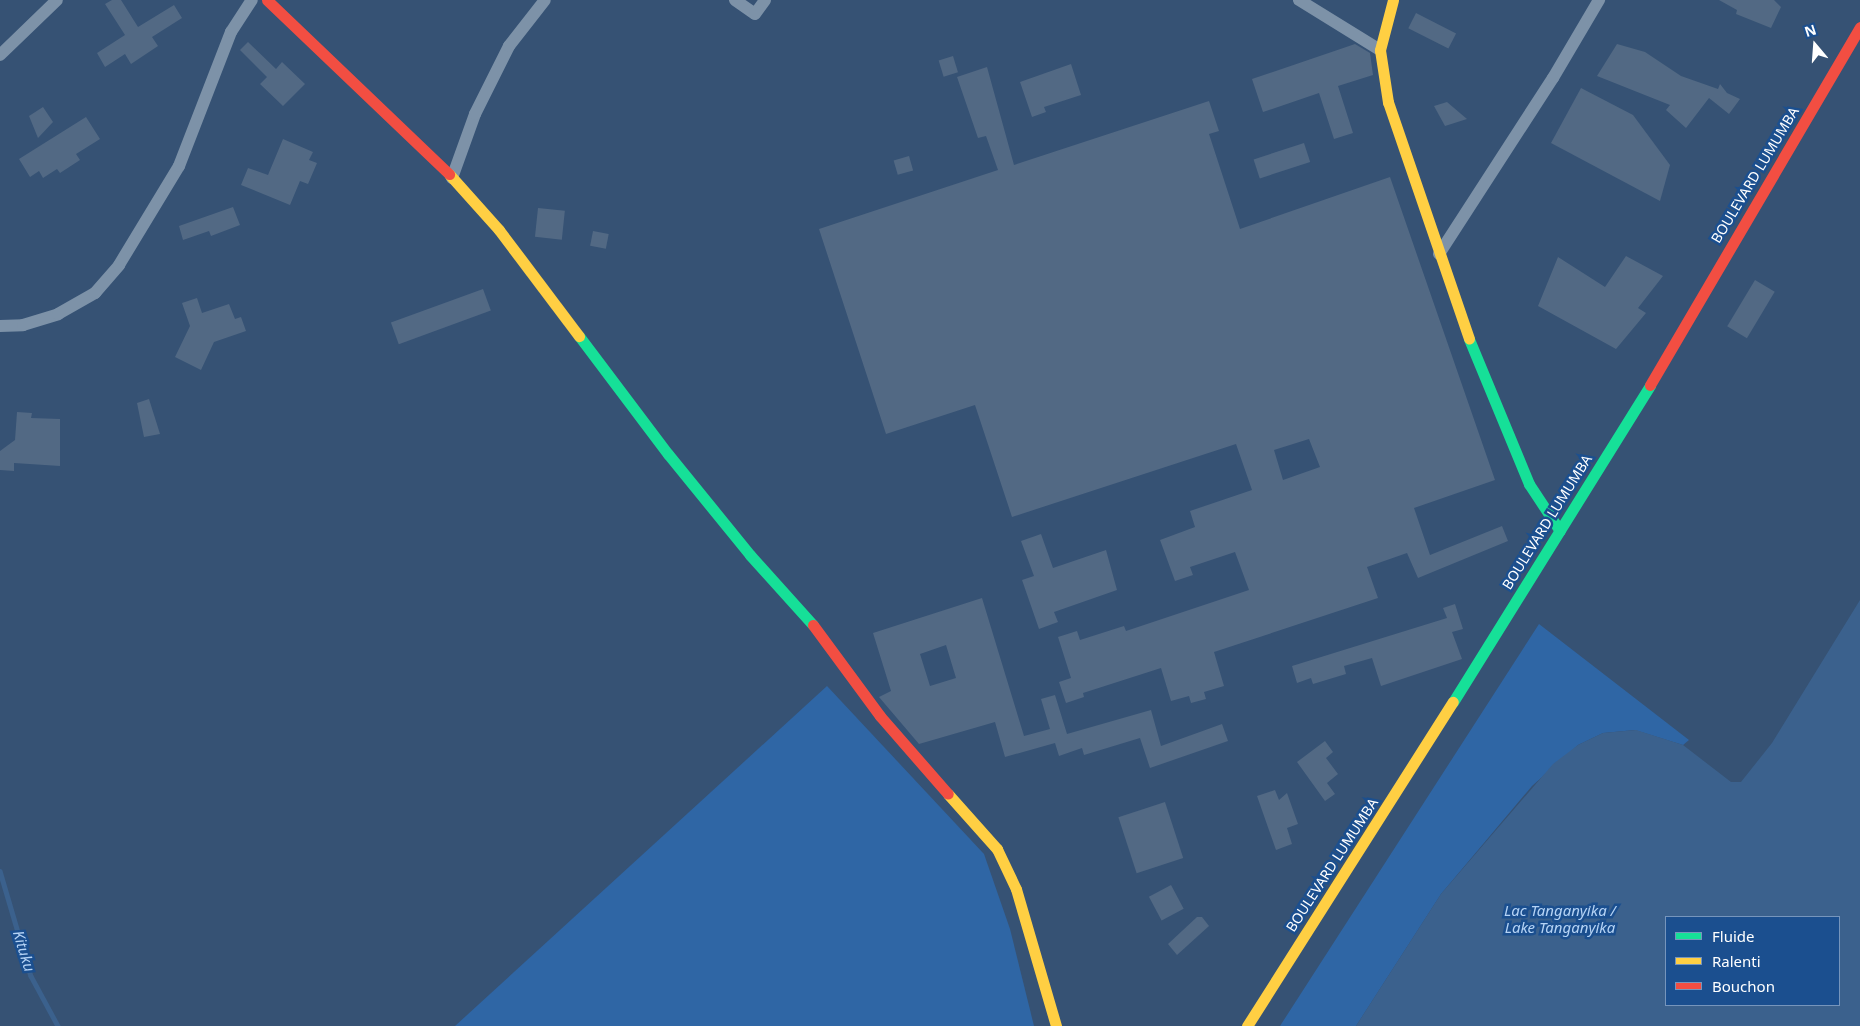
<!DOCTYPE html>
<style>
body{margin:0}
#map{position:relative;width:1860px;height:1026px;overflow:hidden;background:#365274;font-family:"Noto Sans",sans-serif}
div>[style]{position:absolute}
.green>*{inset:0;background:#2f66a5}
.water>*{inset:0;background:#3b618d}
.stream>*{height:4.5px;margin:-2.25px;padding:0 2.25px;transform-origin:2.25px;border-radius:2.25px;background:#3b618d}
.building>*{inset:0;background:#526984;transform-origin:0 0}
.street>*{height:12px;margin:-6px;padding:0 6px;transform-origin:6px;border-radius:6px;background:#7d92a8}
.fast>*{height:11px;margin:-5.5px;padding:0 5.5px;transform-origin:5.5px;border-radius:5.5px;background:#16e098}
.slow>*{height:11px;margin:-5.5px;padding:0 5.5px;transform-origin:5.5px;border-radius:5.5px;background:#ffcf43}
.jam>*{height:11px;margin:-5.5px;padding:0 5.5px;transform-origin:5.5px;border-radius:5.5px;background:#f24e42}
span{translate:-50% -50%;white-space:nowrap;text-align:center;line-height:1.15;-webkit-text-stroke:5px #1b4f8f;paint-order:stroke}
.street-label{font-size:14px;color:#fff}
.water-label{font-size:15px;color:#b5d3f5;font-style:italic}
.legend{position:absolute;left:1665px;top:916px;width:175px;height:90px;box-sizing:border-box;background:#1b4f8f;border:1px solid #7695bc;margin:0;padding:6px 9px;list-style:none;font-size:15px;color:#fff}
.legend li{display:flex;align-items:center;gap:10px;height:25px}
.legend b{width:25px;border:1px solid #7695bc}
.north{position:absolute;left:1790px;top:20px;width:50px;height:50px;-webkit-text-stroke:4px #1b4f8f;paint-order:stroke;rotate:342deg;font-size:14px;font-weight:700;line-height:20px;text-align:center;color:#fff}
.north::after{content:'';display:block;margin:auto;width:18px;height:22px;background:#fff;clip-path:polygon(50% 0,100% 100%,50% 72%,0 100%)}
</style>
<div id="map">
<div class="green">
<div style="clip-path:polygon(1539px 624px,1689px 740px,1683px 745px,1635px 730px,1603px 733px,1578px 745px,1532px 786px,1441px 894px,1356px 1026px,1280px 1026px)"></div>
<div style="clip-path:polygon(827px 686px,984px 854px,1010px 929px,1034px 1026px,455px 1026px)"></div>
</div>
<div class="water">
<div style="clip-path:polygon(evenodd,1860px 600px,1860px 1026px,1356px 1026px,1441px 894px,1553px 764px,1578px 745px,1603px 733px,1636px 730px,1683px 745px,1731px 782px,1741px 782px,1772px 743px,1860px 600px,1666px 917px,1839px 917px,1839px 1005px,1666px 1005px,1666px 917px)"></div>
</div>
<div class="stream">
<div style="left:0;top:871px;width:109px;rotate:73.6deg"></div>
<div style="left:31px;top:976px;width:57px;rotate:61.6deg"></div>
</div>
<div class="building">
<div style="clip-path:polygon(112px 0,121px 0,138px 27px,174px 5px,182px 18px,152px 37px,158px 46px,131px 64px,125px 54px,105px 67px,97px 53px,125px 35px,105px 4px)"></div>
<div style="clip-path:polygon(1719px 0,1774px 0,1781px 7px,1771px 28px,1736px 14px,1737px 10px)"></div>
<div style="left:1416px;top:13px;width:45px;height:17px;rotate:27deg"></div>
<div style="clip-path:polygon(248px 42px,276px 69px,282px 62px,305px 84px,283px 106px,260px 84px,267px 77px,240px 50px)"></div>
<div style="clip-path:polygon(1355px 44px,1370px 53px,1373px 75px,1338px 86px,1353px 133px,1334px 139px,1319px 93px,1263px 112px,1252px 79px)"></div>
<div style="clip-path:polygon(1617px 44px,1645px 52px,1681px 76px,1718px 89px,1720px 84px,1727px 93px,1740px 99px,1729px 114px,1709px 98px,1686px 128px,1666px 110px,1670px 105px,1597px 76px)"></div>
<div style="left:953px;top:56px;width:17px;height:15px;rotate:73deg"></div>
<div style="clip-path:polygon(1071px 64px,1081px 95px,1044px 107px,1046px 112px,1032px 117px,1020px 82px)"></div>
<div style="clip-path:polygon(evenodd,987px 67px,1014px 165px,1209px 101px,1219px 131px,1209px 134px,1240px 229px,1390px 177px,1495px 480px,1414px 508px,1430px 555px,1502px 526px,1508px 541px,1418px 578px,1407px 553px,1367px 567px,1378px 598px,1214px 652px,1224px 686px,1204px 692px,1206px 699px,1191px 703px,1189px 696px,1171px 701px,1161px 668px,1083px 693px,1084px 697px,1066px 703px,1059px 682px,1071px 678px,1058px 637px,1077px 631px,1080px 640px,1124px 626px,1126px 631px,1249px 590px,1235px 552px,1190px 567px,1193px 575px,1175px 581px,1160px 540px,1195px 527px,1190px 511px,1252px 490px,1236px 444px,1012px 517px,975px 405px,886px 434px,819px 229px,998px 170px,986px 136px,978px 138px,957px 77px,987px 67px,1309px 439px,1320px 467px,1283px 480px,1274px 450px,1309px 439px)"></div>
<div style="clip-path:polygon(1581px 88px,1633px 115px,1670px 165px,1660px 201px,1551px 143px)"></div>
<div style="clip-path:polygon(1447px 102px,1467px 119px,1445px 126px,1434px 106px)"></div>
<div style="clip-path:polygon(43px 107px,53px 122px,38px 138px,29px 116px)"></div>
<div style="clip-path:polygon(86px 117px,100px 139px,76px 154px,80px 160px,60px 173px,57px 169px,43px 178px,39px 171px,30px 177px,19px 159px)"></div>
<div style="clip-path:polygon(283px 139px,313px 152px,309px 160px,317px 163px,308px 184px,300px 181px,290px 205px,241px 185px,248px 168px,268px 175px)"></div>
<div style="left:1304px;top:143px;width:20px;height:53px;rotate:72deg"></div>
<div style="left:909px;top:156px;width:15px;height:16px;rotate:74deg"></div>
<div style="clip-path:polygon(233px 207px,240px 225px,211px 236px,209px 231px,183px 240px,179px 226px)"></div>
<div style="left:538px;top:208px;width:27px;height:29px;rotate:6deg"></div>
<div style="left:593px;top:231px;width:16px;height:15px;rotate:11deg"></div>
<div style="clip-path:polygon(1626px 256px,1663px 276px,1638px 308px,1646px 313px,1616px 349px,1538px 306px,1558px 257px,1605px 287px)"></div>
<div style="left:1755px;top:280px;width:23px;height:54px;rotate:31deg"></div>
<div style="left:483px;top:289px;width:23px;height:98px;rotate:70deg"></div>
<div style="clip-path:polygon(197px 298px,202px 313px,229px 304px,235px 319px,241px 317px,246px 331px,214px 342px,201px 370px,175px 357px,190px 326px,182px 303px)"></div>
<div style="clip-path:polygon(149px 399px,160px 434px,144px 437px,137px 403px)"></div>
<div style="clip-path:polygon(17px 412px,32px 413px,31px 418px,60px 419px,60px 466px,14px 463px,14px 471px,0 470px,0 451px,15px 440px)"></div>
<div style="clip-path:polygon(1041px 534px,1053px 568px,1106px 550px,1117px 590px,1054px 612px,1058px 622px,1039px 629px,1022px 580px,1034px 576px,1021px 541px)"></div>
<div style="clip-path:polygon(evenodd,982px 598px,1024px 736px,1050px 729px,1041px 699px,1055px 695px,1067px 734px,1151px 710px,1161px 746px,1222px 724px,1228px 741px,1150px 768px,1140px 738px,1084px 755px,1082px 748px,1059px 756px,1055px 743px,1005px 757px,995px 722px,919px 744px,879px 697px,891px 691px,873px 633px,982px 598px,946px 645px,956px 678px,930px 686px,920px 654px,946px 645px)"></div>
<div style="clip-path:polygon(1455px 604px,1463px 629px,1452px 632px,1462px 659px,1381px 686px,1372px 658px,1344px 666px,1346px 674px,1313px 684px,1311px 678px,1297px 683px,1292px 666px,1447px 618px,1443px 608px)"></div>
<div style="clip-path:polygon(1325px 741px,1333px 752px,1326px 758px,1338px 774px,1327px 783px,1335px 794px,1325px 801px,1297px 762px)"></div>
<div style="clip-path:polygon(1275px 790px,1279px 800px,1287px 793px,1298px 824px,1287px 828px,1292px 844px,1276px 850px,1257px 796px)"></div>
<div style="left:1165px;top:802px;width:59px;height:49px;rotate:72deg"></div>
<div style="left:1171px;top:885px;width:27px;height:25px;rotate:62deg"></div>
<div style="clip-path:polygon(1197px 917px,1202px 917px,1209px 926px,1177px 955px,1168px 944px)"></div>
</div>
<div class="street">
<div style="left:735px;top:0;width:24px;rotate:35deg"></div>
<div style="left:755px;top:14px;width:17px;rotate:-54deg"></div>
<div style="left:1299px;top:0;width:95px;rotate:31.7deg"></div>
<div style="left:0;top:55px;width:79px;rotate:-44deg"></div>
<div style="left:452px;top:178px;width:68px;rotate:-70.2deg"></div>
<div style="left:475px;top:114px;width:76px;rotate:-63.4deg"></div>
<div style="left:509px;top:46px;width:58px;rotate:-52deg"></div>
<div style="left:1439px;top:254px;width:210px;rotate:-57.1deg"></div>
<div style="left:1553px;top:78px;width:91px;rotate:-59.5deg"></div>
<div style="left:0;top:326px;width:23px;rotate:-2deg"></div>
<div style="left:23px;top:325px;width:37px;rotate:-17deg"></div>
<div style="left:58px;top:314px;width:43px;rotate:-29.6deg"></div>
<div style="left:95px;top:293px;width:37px;rotate:-49deg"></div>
<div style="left:119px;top:265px;width:116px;rotate:-58.8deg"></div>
<div style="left:179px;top:166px;width:144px;rotate:-68.8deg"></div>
<div style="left:231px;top:32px;width:38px;rotate:-57deg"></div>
</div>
<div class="fast">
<div style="left:579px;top:336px;width:148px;rotate:53deg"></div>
<div style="left:668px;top:454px;width:130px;rotate:50.9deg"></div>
<div style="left:750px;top:555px;width:94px;rotate:48deg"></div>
<div style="left:1469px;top:339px;width:157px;rotate:67.5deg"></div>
<div style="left:1529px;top:484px;width:56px;rotate:56.6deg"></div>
<div style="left:1453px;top:702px;width:373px;rotate:-58.1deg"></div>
</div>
<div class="slow">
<div style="left:1393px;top:0;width:52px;rotate:104.6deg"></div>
<div style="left:1380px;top:50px;width:53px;rotate:81.3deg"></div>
<div style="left:1388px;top:102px;width:250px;rotate:71.1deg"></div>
<div style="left:449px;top:174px;width:75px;rotate:48.2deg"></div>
<div style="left:499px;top:230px;width:133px;rotate:53deg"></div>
<div style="left:948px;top:794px;width:74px;rotate:48.3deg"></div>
<div style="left:997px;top:849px;width:44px;rotate:64.6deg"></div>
<div style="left:1016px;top:889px;width:143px;rotate:73.7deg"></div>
<div style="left:1247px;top:1026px;width:384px;rotate:-57.6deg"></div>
</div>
<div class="jam">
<div style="left:267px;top:0;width:252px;rotate:43.7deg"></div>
<div style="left:1650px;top:385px;width:415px;rotate:-59.6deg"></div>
<div style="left:813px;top:625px;width:113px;rotate:53.6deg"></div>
<div style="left:880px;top:716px;width:103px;rotate:48.9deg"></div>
</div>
<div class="street-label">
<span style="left:1755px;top:175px;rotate:-59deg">BOULEVARD LUMUMBA</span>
<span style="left:1547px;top:522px;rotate:-58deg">BOULEVARD LUMUMBA</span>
<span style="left:1332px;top:865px;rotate:-57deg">BOULEVARD LUMUMBA</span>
</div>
<div class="water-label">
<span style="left:1560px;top:919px">Lac Tanganyika /<br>Lake Tanganyika</span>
<span style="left:24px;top:951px;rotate:73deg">Kituku</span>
</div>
<ul class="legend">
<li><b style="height:6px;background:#16e098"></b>Fluide</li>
<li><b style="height:6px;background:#ffcf43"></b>Ralenti</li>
<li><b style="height:6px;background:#f24e42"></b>Bouchon</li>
</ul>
<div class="north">N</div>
</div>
